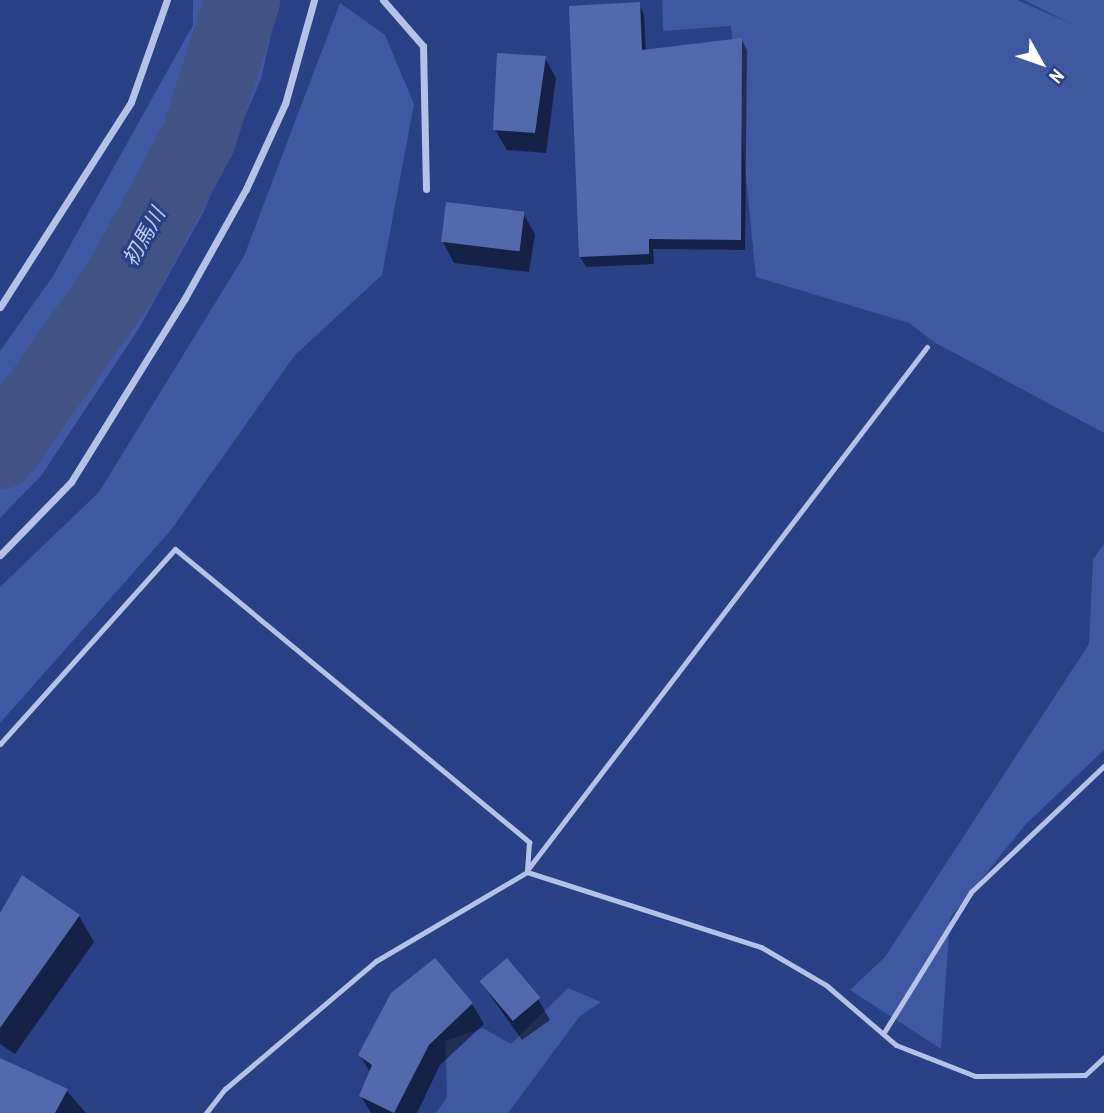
<!DOCTYPE html>
<meta charset="utf-8">
<style>
body{margin:0}
#map{position:relative;width:1104px;height:1113px;overflow:hidden;background:#294185;font-family:"Archivo Narrow","Noto Sans JP",sans-serif}
div>[style]{position:absolute}
.green>*{inset:0;background:#3e59a1}
.shadow>*{inset:0;background:#0007}
.river>*{height:75px;margin:-37.5px;padding:0 37.5px;transform-origin:37.5px;border-radius:37.5px;background:#415284}
.building>*{inset:0;background:#526aac;transform-origin:0 0}
.service>*{height:5px;margin:-2.5px;padding:0 2.5px;transform-origin:2.5px;border-radius:2.5px;background:#b3c2e7}
.minor>*{height:7px;margin:-3.5px;padding:0 3.5px;transform-origin:3.5px;border-radius:3.5px;background:#b3c2e7}
span{translate:-50% -50%;white-space:nowrap;text-align:center;line-height:1.15;-webkit-text-stroke:6px #294185;paint-order:stroke}
.water-label{font-size:21px;color:#bfccef;font-style:italic}
.north{position:absolute;left:1006px;top:28px;width:70px;height:70px;-webkit-text-stroke:5px #294185;paint-order:stroke;rotate:130deg;font-size:19px;font-weight:700;line-height:28px;text-align:center;color:#fff}
.north::after{content:'';display:block;margin:auto;width:24px;height:32px;background:#fff;clip-path:polygon(50% 0,100% 100%,50% 72%,0 100%)}
</style>
<div id="map">
<div class="green">
<div style="clip-path:polygon(193px 0,279px 0,261px 79px,203px 213px,138px 330px,41px 476px,0 518px,0 351px,53px 276px,193px 25px)"></div>
<div style="clip-path:polygon(662px 0,1017px 0,1072px 24px,1024px 0,1104px 0,1104px 433px,934px 342px,909px 323px,756px 277px,731px 26px,663px 31px)"></div>
<div style="clip-path:polygon(340px 3px,385px 35px,414px 104px,382px 275px,295px 355px,171px 530px,0 723px,0 587px,99px 492px,244px 256px)"></div>
<div style="clip-path:polygon(1104px 544px,1104px 750px,1025px 825px,950px 918px,941px 1049px,850px 990px,885px 957px,1089px 644px,1093px 559px)"></div>
<div style="clip-path:polygon(568px 988px,601px 1002px,580px 1016px,508px 1113px,436px 1113px,447px 1097px,445px 1041px,483px 1028px,511px 1044px)"></div>
</div>
<div class="shadow">
<div style="clip-path:polygon(639px 4px,644px 14px,646px 52px,742px 40px,747px 50px,745px 250px,653px 249px,654px 264px,586px 267px,580px 257px)"></div>
<div style="clip-path:polygon(545px 58px,556px 78px,546px 153px,507px 150px,495px 130px)"></div>
<div style="clip-path:polygon(523px 213px,535px 234px,529px 272px,454px 263px,443px 242px)"></div>
<div style="clip-path:polygon(79px 916px,94px 942px,15px 1054px,0 1044px,0 917px)"></div>
<div style="clip-path:polygon(480px 981px,538px 999px,550px 1020px,522px 1040px)"></div>
<div style="clip-path:polygon(472px 1004px,484px 1024px,440px 1065px,417px 1113px,371px 1113px,361px 1096px,370px 1072px,360px 1055px)"></div>
<div style="clip-path:polygon(0 1088px,67px 1091px,86px 1113px,0 1113px)"></div>
</div>
<div class="river">
<div style="left:0;top:451px;width:209px;rotate:-54.7deg"></div>
<div style="left:121px;top:280px;width:162px;rotate:-61.5deg"></div>
<div style="left:198px;top:138px;width:145px;rotate:-72.3deg"></div>
</div>
<div class="building">
<div style="clip-path:polygon(640px 2px,642px 50px,742px 38px,741px 240px,649px 239px,649px 254px,579px 257px,569px 6px)"></div>
<div style="clip-path:polygon(497px 53px,546px 56px,535px 133px,493px 130px)"></div>
<div style="left:446px;top:202px;width:79px;height:40px;rotate:7deg"></div>
<div style="clip-path:polygon(22px 875px,80px 915px,0 1028px,0 913px)"></div>
<div style="clip-path:polygon(435px 958px,473px 1003px,429px 1045px,394px 1113px,359px 1096px,372px 1065px,358px 1055px,391px 993px)"></div>
<div style="left:507px;top:958px;width:52px;height:36px;rotate:50deg"></div>
<div style="clip-path:polygon(0 1058px,68px 1089px,55px 1113px,0 1113px)"></div>
</div>
<div class="service">
<div style="left:0;top:744px;width:262px;rotate:-48.1deg"></div>
<div style="left:175px;top:549px;width:460px;rotate:39.6deg"></div>
<div style="left:529px;top:842px;width:30px;rotate:94deg"></div>
<div style="left:528px;top:869px;width:657px;rotate:-52.61deg"></div>
<div style="left:883px;top:1034px;width:167px;rotate:-58.2deg"></div>
<div style="left:971px;top:892px;width:183px;rotate:-43.5deg"></div>
<div style="left:206px;top:1113px;width:31px;rotate:-52deg"></div>
<div style="left:225px;top:1089px;width:198px;rotate:-40.3deg"></div>
<div style="left:376px;top:961px;width:175px;rotate:-30.5deg"></div>
<div style="left:527px;top:872px;width:246px;rotate:17.8deg"></div>
<div style="left:761px;top:947px;width:75px;rotate:30.3deg"></div>
<div style="left:826px;top:985px;width:92px;rotate:40.6deg"></div>
<div style="left:896px;top:1045px;width:85px;rotate:21.4deg"></div>
<div style="left:975px;top:1076px;width:110px;rotate:-0.5deg"></div>
<div style="left:1085px;top:1075px;width:26px;rotate:-43deg"></div>
</div>
<div class="minor">
<div style="left:383px;top:0;width:61px;rotate:49deg"></div>
<div style="left:423px;top:46px;width:143px;rotate:88.8deg"></div>
<div style="left:0;top:307px;width:243px;rotate:-57.4deg"></div>
<div style="left:131px;top:102px;width:108px;rotate:-70.6deg"></div>
<div style="left:0;top:555px;width:102px;rotate:-45.8deg"></div>
<div style="left:71px;top:482px;width:216px;rotate:-58.2deg"></div>
<div style="left:185px;top:298px;width:125px;rotate:-60.8deg"></div>
<div style="left:246px;top:189px;width:94px;rotate:-65.4deg"></div>
<div style="left:285px;top:104px;width:108px;rotate:-74.4deg"></div>
</div>
<div class="water-label">
<span style="left:144px;top:237px;rotate:-61deg">初馬川</span>
</div>
<div class="north">N</div>
</div>
